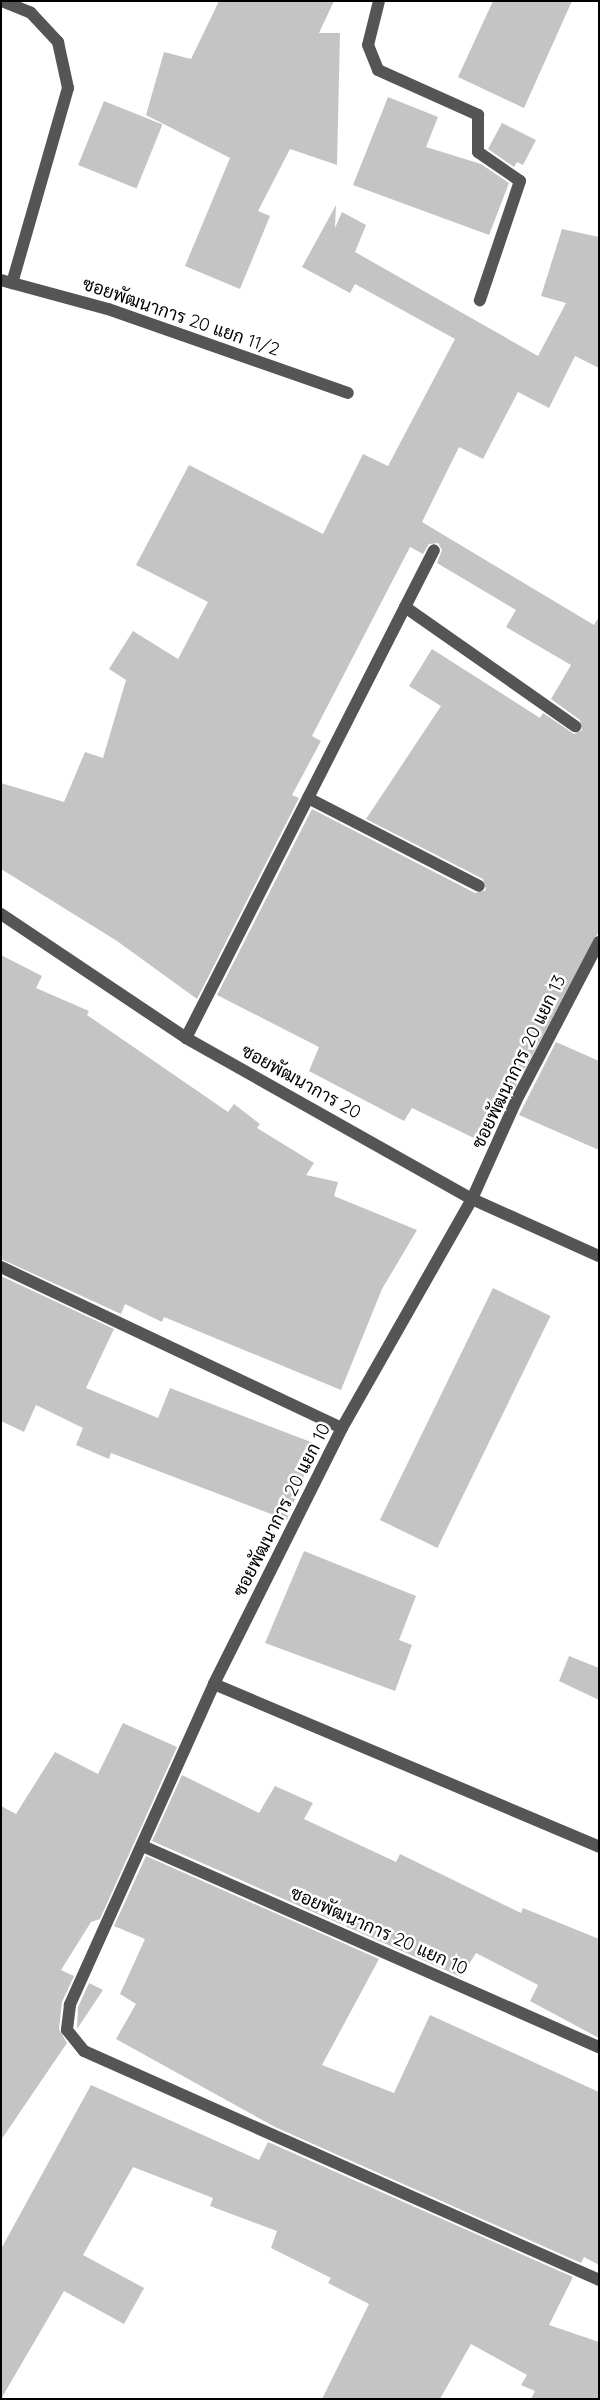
<!DOCTYPE html>
<meta charset="utf-8">
<style>
body{margin:0}
#map{position:relative;width:600px;height:2400px;overflow:hidden;background:#fff;font-family:Quicksand,Sarabun,sans-serif}
div>[style]{position:absolute}
.building>*{inset:0;background:#c4c4c4;transform-origin:0 0}
.minor>*{height:12px;margin:-6px;padding:0 6px;transform-origin:6px;border-radius:6px;background:#555}
span{translate:-50% -50%;white-space:nowrap;text-align:center;line-height:1.15;-webkit-text-stroke:5px #fff;paint-order:stroke}
.street-label{font-size:18px;color:#000}
.frame{position:absolute;inset:0;border:2px solid #000;pointer-events:none}
</style>
<div id="map">
<div class="building">
<div style="clip-path:polygon(219px 1px,334px 1px,319px 33px,340px 33px,337px 165px,290px 149px,258px 211px,270px 216px,240px 289px,185px 266px,230px 158px,146px 115px,164px 52px,191px 59px)"></div>
<div style="clip-path:polygon(493px 1px,572px 1px,524px 108px,458px 77px)"></div>
<div style="clip-path:polygon(388px 97px,438px 117px,426px 147px,481px 164px,509px 183px,489px 235px,353px 185px)"></div>
<div style="left:104px;top:101px;width:63px;height:69px;rotate:22deg"></div>
<div style="clip-path:polygon(502px 123px,536px 140px,523px 165px,517px 162px,514px 167px,488px 149px)"></div>
<div style="clip-path:polygon(336px 205px,335px 228px,342px 212px,366px 225px,355px 252px,538px 356px,566px 303px,541px 296px,562px 229px,599px 237px,599px 368px,575px 356px,549px 408px,518px 392px,483px 459px,459px 447px,422px 522px,594px 625px,599px 617px,599px 931px,504px 1108px,497px 1105px,480px 1141px,412px 1108px,404px 1121px,309px 1071px,319px 1047px,217px 995px,312px 809px,475px 893px,486px 890px,483px 879px,366px 819px,441px 706px,409px 686px,432px 649px,540px 718px,543px 713px,574px 734px,582px 730px,580px 720px,551px 699px,571px 665px,506px 627px,516px 610px,437px 563px,442px 550px,438px 543px,429px 544px,423px 554px,410px 547px,312px 736px,321px 741px,292px 795px,299px 798px,197px 999px,117px 941px,1px 869px,1px 783px,64px 802px,85px 752px,103px 758px,126px 680px,109px 669px,133px 631px,178px 659px,208px 602px,136px 565px,189px 465px,323px 534px,363px 454px,388px 466px,455px 339px,355px 284px,350px 293px,302px 267px)"></div>
<div style="clip-path:polygon(1px 955px,42px 976px,36px 988px,89px 1011px,87px 1015px,228px 1112px,234px 1104px,260px 1124px,257px 1128px,314px 1163px,306px 1175px,338px 1182px,334px 1196px,417px 1230px,382px 1289px,341px 1390px,164px 1317px,162px 1322px,125px 1304px,121px 1314px,1px 1259px)"></div>
<div style="clip-path:polygon(556px 1042px,599px 1061px,599px 1150px,519px 1115px)"></div>
<div style="clip-path:polygon(1px 1276px,114px 1329px,86px 1388px,158px 1418px,170px 1388px,316px 1444px,287px 1520px,111px 1453px,109px 1459px,76px 1445px,83px 1428px,36px 1405px,24px 1432px,1px 1421px)"></div>
<div style="left:493px;top:1288px;width:64px;height:258px;rotate:26deg"></div>
<div style="clip-path:polygon(304px 1551px,416px 1596px,399px 1640px,412px 1645px,395px 1691px,265px 1643px)"></div>
<div style="clip-path:polygon(569px 1656px,599px 1668px,599px 1700px,559px 1681px)"></div>
<div style="clip-path:polygon(123px 1723px,177px 1747px,100px 1919px,91px 1922px,61px 1970px,74px 1976px,62px 2002px,59px 2029px,67px 2043px,1px 2140px,1px 1806px,16px 1814px,55px 1752px,98px 1774px)"></div>
<div style="clip-path:polygon(182px 1775px,259px 1813px,275px 1786px,313px 1803px,304px 1819px,396px 1862px,400px 1854px,521px 1913px,523px 1908px,599px 1939px,599px 2038px,530px 2001px,538px 1985px,476px 1953px,461px 1977px,152px 1841px)"></div>
<div style="clip-path:polygon(146px 1856px,379px 1959px,322px 2065px,394px 2093px,430px 2015px,599px 2092px,599px 2265px,584px 2257px,581px 2263px,275px 2127px,116px 2039px,136px 2004px,120px 1994px,145px 1939px,114px 1926px)"></div>
<div style="clip-path:polygon(89px 1983px,103px 1990px,77px 2029px,78px 2007px)"></div>
<div style="clip-path:polygon(91px 2085px,259px 2160px,268px 2142px,573px 2277px,549px 2325px,599px 2342px,599px 2399px,531px 2399px,535px 2391px,521px 2385px,527px 2375px,471px 2344px,440px 2399px,322px 2399px,369px 2304px,328px 2283px,331px 2278px,271px 2248px,277px 2231px,210px 2206px,213px 2198px,133px 2167px,83px 2255px,144px 2288px,124px 2324px,64px 2291px,1px 2399px,1px 2249px)"></div>
</div>
<div class="minor">
<div style="left:2px;top:1px;width:31px;rotate:22deg"></div>
<div style="left:31px;top:13px;width:40px;rotate:47deg"></div>
<div style="left:58px;top:42px;width:47px;rotate:77.7deg"></div>
<div style="left:68px;top:88px;width:203px;rotate:106deg"></div>
<div style="left:379px;top:1px;width:45px;rotate:104deg"></div>
<div style="left:368px;top:45px;width:27px;rotate:68deg"></div>
<div style="left:378px;top:70px;width:110px;rotate:24.2deg"></div>
<div style="left:478px;top:115px;width:37px;rotate:90deg"></div>
<div style="left:478px;top:152px;width:51px;rotate:34.6deg"></div>
<div style="left:520px;top:181px;width:126px;rotate:108.6deg"></div>
<div style="left:1px;top:280px;width:111px;rotate:15.2deg"></div>
<div style="left:108px;top:309px;width:254px;rotate:19.3deg"></div>
<div style="left:405px;top:607px;width:208px;rotate:35deg"></div>
<div style="left:308px;top:798px;width:192px;rotate:27.2deg"></div>
<div style="left:1px;top:914px;width:223px;rotate:33.8deg"></div>
<div style="left:186px;top:1038px;width:328px;rotate:29.4deg"></div>
<div style="left:472px;top:1199px;width:139px;rotate:24.2deg"></div>
<div style="left:599px;top:942px;width:179px;rotate:117.6deg"></div>
<div style="left:516px;top:1101px;width:107px;rotate:114.2deg"></div>
<div style="left:472px;top:1199px;width:263px;rotate:119.6deg"></div>
<div style="left:342px;top:1428px;width:286px;rotate:116.6deg"></div>
<div style="left:214px;top:1684px;width:352px;rotate:114.2deg"></div>
<div style="left:70px;top:2005px;width:25px;rotate:97deg"></div>
<div style="left:67px;top:2030px;width:27px;rotate:51deg"></div>
<div style="left:84px;top:2051px;width:564px;rotate:23.97deg"></div>
<div style="left:186px;top:1038px;width:547px;rotate:-63.06deg"></div>
<div style="left:1px;top:1267px;width:377px;rotate:25.3deg"></div>
<div style="left:214px;top:1684px;width:418px;rotate:22.9deg"></div>
<div style="left:145px;top:1847px;width:496px;rotate:23.8deg"></div>
</div>
<div class="street-label">
<span style="left:181px;top:317px;rotate:19deg">ซอยพัฒนาการ 20 แยก 11/2</span>
<span style="left:519px;top:1062px;rotate:-64deg">ซอยพัฒนาการ 20 แยก 13</span>
<span style="left:301px;top:1082px;rotate:29deg">ซอยพัฒนาการ 20</span>
<span style="left:282px;top:1510px;rotate:-63deg">ซอยพัฒนาการ 20 แยก 10</span>
<span style="left:379px;top:1931px;rotate:24deg">ซอยพัฒนาการ 20 แยก 10</span>
</div>
<div class="frame"></div>
</div>
